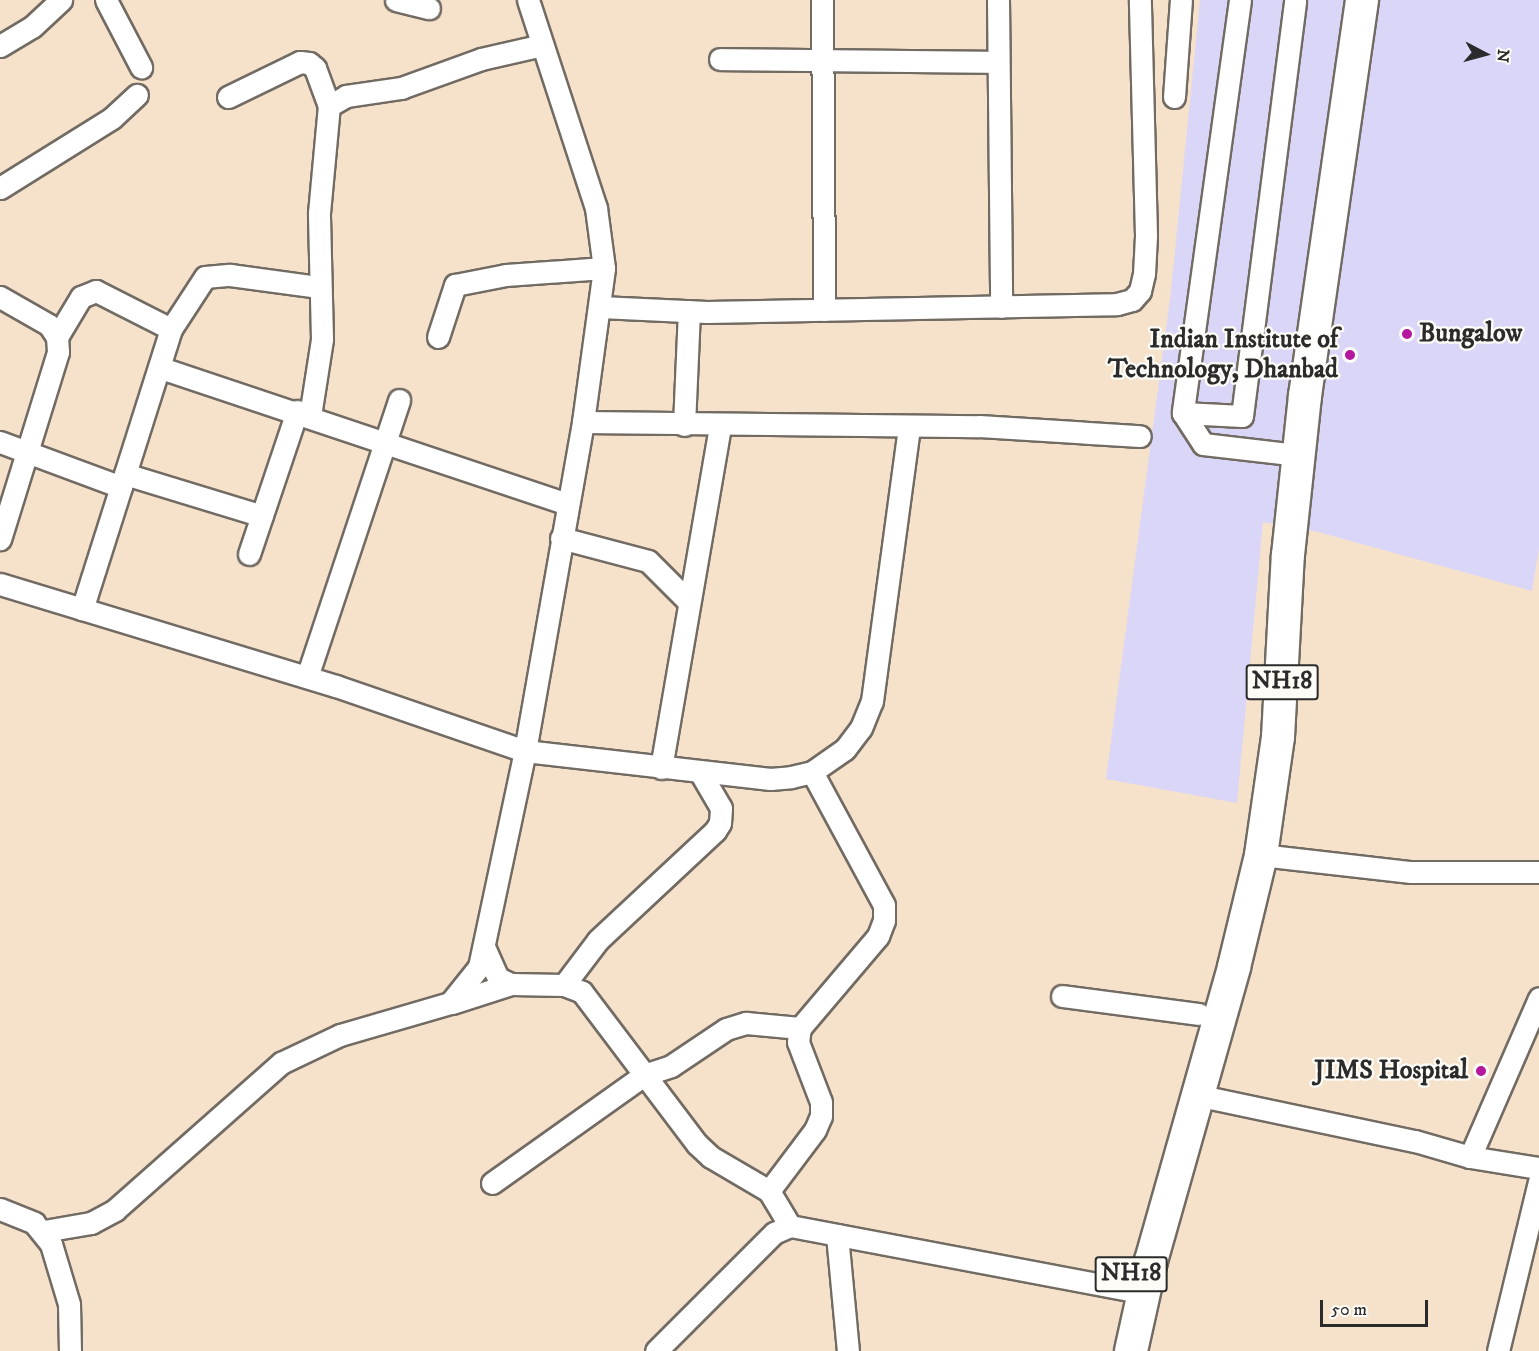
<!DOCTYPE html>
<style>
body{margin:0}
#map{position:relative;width:1539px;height:1351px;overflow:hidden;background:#f6e2cb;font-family:"IM FELL DW Pica",serif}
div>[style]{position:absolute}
.built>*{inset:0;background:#dad6f7}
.roads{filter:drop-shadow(2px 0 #726b63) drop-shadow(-2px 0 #726b63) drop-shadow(0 2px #726b63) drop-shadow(0 -2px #726b63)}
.minor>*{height:21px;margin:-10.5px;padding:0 10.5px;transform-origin:10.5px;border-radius:10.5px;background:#fff}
.highway>*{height:32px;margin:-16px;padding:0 16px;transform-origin:16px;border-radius:16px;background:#fff}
.dots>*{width:16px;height:16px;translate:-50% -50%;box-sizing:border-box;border:3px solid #fdfcf7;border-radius:50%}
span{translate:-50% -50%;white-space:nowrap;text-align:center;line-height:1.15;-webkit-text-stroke:4.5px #fdfcf7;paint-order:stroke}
.shield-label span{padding:2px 4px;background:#fdfcf7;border:2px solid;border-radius:4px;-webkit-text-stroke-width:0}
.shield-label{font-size:24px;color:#2b2b2b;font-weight:700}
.poi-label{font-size:26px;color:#2b2b2b;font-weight:700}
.left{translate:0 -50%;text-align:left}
.right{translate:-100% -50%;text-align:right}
.north{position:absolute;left:1455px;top:24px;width:60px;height:60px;-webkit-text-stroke:4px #fdfcf7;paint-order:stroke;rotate:96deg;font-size:16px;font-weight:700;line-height:24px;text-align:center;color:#2b2b2b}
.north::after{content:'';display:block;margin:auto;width:21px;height:27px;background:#2b2b2b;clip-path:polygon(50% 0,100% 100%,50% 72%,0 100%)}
.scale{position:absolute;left:1320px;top:1300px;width:108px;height:27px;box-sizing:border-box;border:3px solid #2b2b2b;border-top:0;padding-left:8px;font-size:18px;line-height:21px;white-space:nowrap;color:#2b2b2b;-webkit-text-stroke:4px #fdfcf7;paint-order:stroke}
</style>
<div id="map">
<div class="built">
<div style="clip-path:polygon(1200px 0,1539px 0,1539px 549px,1532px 591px,1318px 532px,1263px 522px,1237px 803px,1106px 779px,1171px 291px)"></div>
</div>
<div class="roads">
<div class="minor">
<div style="left:106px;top:0;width:76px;rotate:62.4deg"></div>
<div style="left:396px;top:0;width:34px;rotate:14deg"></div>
<div style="left:822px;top:0;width:310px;rotate:89.6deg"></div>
<div style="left:998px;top:0;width:307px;rotate:89.4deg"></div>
<div style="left:1240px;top:0;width:417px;rotate:97.9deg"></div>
<div style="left:1183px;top:413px;width:59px;rotate:2.9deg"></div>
<div style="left:1242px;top:416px;width:419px;rotate:-82.7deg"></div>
<div style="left:0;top:46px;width:37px;rotate:-31deg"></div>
<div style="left:32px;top:27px;width:40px;rotate:-43deg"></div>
<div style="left:720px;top:59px;width:278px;rotate:0.6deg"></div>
<div style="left:228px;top:97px;width:80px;rotate:-25.9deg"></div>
<div style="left:300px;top:62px;width:9px;rotate:6deg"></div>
<div style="left:309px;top:63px;width:8px;rotate:40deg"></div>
<div style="left:315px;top:68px;width:40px;rotate:69.8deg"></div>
<div style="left:1174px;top:97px;width:97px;rotate:-85.9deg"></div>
<div style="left:0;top:188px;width:132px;rotate:-32deg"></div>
<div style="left:112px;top:118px;width:34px;rotate:-43deg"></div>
<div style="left:0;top:297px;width:56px;rotate:29.7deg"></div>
<div style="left:49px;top:325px;width:14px;rotate:56deg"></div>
<div style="left:57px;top:337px;width:15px;rotate:86deg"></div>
<div style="left:58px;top:352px;width:196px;rotate:107.2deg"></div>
<div style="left:600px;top:307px;width:107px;rotate:2.7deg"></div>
<div style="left:707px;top:312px;width:410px;rotate:-1.1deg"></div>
<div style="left:1117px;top:304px;width:16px;rotate:-15deg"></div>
<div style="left:1132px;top:300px;width:12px;rotate:-48deg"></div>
<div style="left:1140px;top:291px;width:17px;rotate:-77deg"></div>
<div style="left:1144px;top:274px;width:39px;rotate:-87deg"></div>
<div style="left:1146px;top:235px;width:235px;rotate:-91.5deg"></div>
<div style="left:171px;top:329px;width:62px;rotate:-56.8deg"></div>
<div style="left:205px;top:277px;width:25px;rotate:-5deg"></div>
<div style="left:230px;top:275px;width:90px;rotate:7.7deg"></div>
<div style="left:57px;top:337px;width:47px;rotate:-59deg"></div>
<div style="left:81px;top:297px;width:16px;rotate:-22deg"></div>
<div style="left:96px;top:291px;width:84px;rotate:26.9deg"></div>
<div style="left:171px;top:329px;width:294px;rotate:107.6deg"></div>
<div style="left:438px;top:337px;width:55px;rotate:-71.9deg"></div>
<div style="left:455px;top:285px;width:52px;rotate:-11.1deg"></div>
<div style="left:506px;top:275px;width:98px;rotate:-4.1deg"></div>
<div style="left:161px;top:368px;width:429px;rotate:18.5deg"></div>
<div style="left:1183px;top:413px;width:37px;rotate:57deg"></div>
<div style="left:1203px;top:444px;width:79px;rotate:6.6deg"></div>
<div style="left:310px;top:416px;width:78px;rotate:-81.1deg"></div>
<div style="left:322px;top:339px;width:126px;rotate:-91.4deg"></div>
<div style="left:319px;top:213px;width:107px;rotate:-84.7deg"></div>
<div style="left:329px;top:106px;width:20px;rotate:-30deg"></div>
<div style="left:346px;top:96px;width:56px;rotate:-8.3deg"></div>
<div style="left:401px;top:88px;width:85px;rotate:-19.9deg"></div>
<div style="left:481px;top:59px;width:63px;rotate:-12.9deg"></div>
<div style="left:583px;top:422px;width:396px;rotate:0.6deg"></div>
<div style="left:979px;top:426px;width:161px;rotate:3.6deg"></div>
<div style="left:684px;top:425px;width:114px;rotate:-87.5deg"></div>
<div style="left:0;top:442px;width:129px;rotate:20.4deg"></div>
<div style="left:125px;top:474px;width:143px;rotate:17deg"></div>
<div style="left:561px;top:538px;width:90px;rotate:14.8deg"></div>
<div style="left:648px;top:561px;width:58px;rotate:45deg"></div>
<div style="left:249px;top:554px;width:151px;rotate:-71.4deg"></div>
<div style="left:0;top:584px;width:351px;rotate:16.9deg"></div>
<div style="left:336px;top:686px;width:200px;rotate:19deg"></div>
<div style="left:525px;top:751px;width:247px;rotate:6.5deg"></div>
<div style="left:770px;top:779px;width:21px;rotate:-5deg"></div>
<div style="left:791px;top:777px;width:22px;rotate:-13deg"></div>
<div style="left:812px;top:772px;width:40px;rotate:-34.9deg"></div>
<div style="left:845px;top:749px;width:26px;rotate:-53deg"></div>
<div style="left:861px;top:728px;width:29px;rotate:-68deg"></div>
<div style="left:872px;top:701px;width:277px;rotate:-82.3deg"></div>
<div style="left:307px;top:677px;width:292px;rotate:-71.6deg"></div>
<div style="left:661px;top:768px;width:347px;rotate:-80.2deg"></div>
<div style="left:1261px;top:855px;width:151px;rotate:6.5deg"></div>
<div style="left:1411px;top:872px;width:128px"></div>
<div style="left:485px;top:949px;width:32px;rotate:66deg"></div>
<div style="left:498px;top:978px;width:14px;rotate:25deg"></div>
<div style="left:511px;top:984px;width:53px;rotate:1.1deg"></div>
<div style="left:564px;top:985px;width:19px;rotate:21deg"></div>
<div style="left:582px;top:992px;width:191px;rotate:52.9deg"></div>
<div style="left:697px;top:1144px;width:19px;rotate:43deg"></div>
<div style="left:711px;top:1157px;width:67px;rotate:30.4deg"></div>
<div style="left:769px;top:1191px;width:41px;rotate:59deg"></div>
<div style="left:564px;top:985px;width:56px;rotate:-52.9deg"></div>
<div style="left:598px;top:940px;width:160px;rotate:-43deg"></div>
<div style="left:715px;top:831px;width:9px;rotate:-58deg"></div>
<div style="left:720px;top:823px;width:15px;rotate:-86deg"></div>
<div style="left:721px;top:808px;width:42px;rotate:-120.3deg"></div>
<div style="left:1062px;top:996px;width:138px;rotate:7.5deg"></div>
<div style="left:452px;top:1003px;width:62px;rotate:-17.9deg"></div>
<div style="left:1196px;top:1095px;width:224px;rotate:11.9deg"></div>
<div style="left:1415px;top:1141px;width:57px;rotate:16.2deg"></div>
<div style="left:1470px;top:1157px;width:70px;rotate:9.1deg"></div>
<div style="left:1470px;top:1157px;width:173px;rotate:-66.5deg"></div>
<div style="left:492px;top:1183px;width:186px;rotate:-35.4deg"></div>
<div style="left:644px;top:1075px;width:28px;rotate:-18deg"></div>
<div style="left:671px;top:1066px;width:66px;rotate:-33.9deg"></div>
<div style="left:726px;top:1029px;width:21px;rotate:-17deg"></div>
<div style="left:746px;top:1023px;width:54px;rotate:5.3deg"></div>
<div style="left:769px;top:1191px;width:76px;rotate:-53deg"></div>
<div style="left:815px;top:1130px;width:15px;rotate:-67deg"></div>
<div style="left:821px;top:1116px;width:14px;rotate:-90deg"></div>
<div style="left:821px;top:1102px;width:64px;rotate:-111deg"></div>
<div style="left:798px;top:1042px;width:14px;rotate:-82deg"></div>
<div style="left:800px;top:1028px;width:121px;rotate:-49.7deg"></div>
<div style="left:878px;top:936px;width:17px;rotate:-69deg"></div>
<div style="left:884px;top:920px;width:15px;rotate:-90deg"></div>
<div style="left:884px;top:905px;width:151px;rotate:-118.4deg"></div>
<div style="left:0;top:1209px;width:37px;rotate:22deg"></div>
<div style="left:34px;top:1223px;width:27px;rotate:51deg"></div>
<div style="left:51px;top:1244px;width:63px;rotate:73.3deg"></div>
<div style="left:69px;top:1304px;width:47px;rotate:88.8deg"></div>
<div style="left:44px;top:1231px;width:48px;rotate:-9.7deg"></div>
<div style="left:91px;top:1223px;width:27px;rotate:-28deg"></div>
<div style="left:115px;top:1210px;width:222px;rotate:-41.5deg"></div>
<div style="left:281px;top:1063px;width:65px;rotate:-25.4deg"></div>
<div style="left:340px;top:1035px;width:115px;rotate:-16.2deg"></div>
<div style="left:450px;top:1003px;width:46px;rotate:-51.1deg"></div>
<div style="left:479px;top:967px;width:221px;rotate:-78deg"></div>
<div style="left:525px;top:751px;width:334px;rotate:-80deg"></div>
<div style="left:583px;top:422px;width:155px;rotate:-82.2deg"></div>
<div style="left:604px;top:268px;width:61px;rotate:-97.6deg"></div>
<div style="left:596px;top:208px;width:219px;rotate:-108.1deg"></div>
<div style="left:837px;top:1235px;width:117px;rotate:84.6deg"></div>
<div style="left:656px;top:1351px;width:167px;rotate:-45deg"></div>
<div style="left:774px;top:1233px;width:17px;rotate:-24deg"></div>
<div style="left:790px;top:1226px;width:360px;rotate:10.7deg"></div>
<div style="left:1498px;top:1351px;width:175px;rotate:-76.4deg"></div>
</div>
<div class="highway">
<div style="left:1131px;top:1351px;width:92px;rotate:-77.5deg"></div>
<div style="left:1151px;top:1261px;width:305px;rotate:-74.2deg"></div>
<div style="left:1234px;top:967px;width:115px;rotate:-76.4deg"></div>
<div style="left:1261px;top:855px;width:119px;rotate:-81.8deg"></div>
<div style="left:1278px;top:737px;width:182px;rotate:-86.9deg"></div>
<div style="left:1288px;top:555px;width:160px;rotate:-83.9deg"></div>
<div style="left:1305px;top:396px;width:400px;rotate:-81.8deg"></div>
</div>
</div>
<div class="dots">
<div style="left:1407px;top:334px;background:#b5179e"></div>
<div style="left:1350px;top:355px;background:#b5179e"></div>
<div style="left:1481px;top:1071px;background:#b5179e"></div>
</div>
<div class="shield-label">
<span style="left:1282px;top:682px">NH18</span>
<span style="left:1131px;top:1274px">NH18</span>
</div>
<div class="poi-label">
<span class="left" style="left:1419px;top:334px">Bungalow</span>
<span class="right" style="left:1338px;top:355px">Indian Institute of<br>Technology, Dhanbad</span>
<span class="right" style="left:1468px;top:1071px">JIMS Hospital</span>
</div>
<div class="north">N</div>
<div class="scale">50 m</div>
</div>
